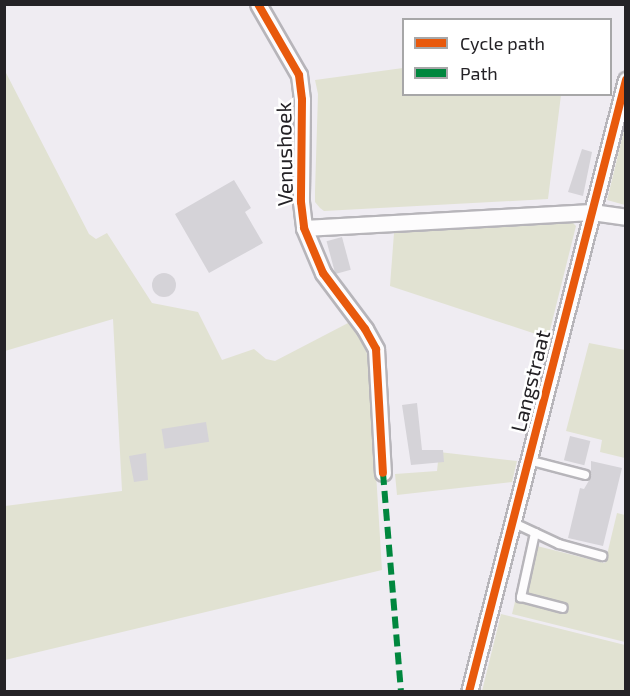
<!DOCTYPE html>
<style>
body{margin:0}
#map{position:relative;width:630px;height:696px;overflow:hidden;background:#efecf2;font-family:"Exo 2",sans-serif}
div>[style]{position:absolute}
.green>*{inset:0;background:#e1e2d2}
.building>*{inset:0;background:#d5d3d8;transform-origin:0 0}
.round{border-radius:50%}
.roads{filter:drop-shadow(2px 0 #b7b5ba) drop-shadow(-2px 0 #b7b5ba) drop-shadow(0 2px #b7b5ba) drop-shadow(0 -2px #b7b5ba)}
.lane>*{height:8px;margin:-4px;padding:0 4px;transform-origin:4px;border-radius:4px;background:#fdfcfd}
.street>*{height:15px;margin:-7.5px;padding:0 7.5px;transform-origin:7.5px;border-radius:7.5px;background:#fdfcfd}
.quiet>*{height:6px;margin-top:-3px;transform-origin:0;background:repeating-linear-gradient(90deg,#00873e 0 12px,transparent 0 18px)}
.cycleway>*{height:8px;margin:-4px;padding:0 4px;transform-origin:4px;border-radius:4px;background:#e8590c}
span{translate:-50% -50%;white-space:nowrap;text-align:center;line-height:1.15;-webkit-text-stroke:5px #fff;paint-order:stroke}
.street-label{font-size:21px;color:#242226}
.frame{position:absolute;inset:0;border:6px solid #242226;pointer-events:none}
.legend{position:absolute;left:402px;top:18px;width:210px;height:78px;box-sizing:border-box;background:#fff;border:2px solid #a7a7a8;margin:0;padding:8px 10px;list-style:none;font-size:18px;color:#242226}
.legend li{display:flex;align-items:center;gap:12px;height:30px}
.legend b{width:30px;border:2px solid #a7a7a8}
</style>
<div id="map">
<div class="green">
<div style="clip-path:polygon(403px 68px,404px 94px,561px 95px,548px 199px,324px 211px,320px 208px,315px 202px,315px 191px,318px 94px,315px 80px)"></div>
<div style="clip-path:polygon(4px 69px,89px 234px,96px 239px,107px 233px,152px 303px,198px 312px,222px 360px,254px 349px,266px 359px,275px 361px,350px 322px,360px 336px,369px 359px,382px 570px,5px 660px,5px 506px,122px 491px,113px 319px,5px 351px)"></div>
<div style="clip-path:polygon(625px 126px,624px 188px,625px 205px,607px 200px)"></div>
<div style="clip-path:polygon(573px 223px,576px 226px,548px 338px,390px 286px,394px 233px)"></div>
<div style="clip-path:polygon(589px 343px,625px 350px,625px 458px,600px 452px,602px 440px,566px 431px)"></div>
<div style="clip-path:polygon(439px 452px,517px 461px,512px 482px,397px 495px,395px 474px,437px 471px)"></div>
<div style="clip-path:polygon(617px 513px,625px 515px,625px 642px,512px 614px,529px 544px,605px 563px)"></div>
<div style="clip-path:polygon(501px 614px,625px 645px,625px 691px,482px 691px)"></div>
</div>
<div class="building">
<div style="clip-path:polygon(582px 149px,592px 152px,583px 196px,568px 192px)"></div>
<div style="clip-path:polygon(234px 180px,251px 208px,245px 212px,263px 243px,209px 273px,175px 214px)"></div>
<div style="left:342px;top:237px;width:34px;height:16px;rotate:75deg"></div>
<div class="round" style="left:152px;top:273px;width:24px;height:24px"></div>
<div style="clip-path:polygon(417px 403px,422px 450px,443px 450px,444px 462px,411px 465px,402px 405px)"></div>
<div style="left:206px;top:422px;width:20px;height:45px;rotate:81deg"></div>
<div style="left:570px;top:436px;width:21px;height:25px;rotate:14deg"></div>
<div style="clip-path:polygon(146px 453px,148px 480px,134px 482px,129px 456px)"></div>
<div style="clip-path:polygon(591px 461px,622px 468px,603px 546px,568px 538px,580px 488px,584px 489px,591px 477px)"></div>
</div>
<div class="roads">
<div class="lane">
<div style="left:528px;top:460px;width:59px;rotate:14.7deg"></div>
<div style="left:512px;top:522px;width:52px;rotate:25.1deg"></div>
<div style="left:559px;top:544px;width:45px;rotate:15.6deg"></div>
<div style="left:535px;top:533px;width:66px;rotate:102.3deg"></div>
<div style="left:521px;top:597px;width:43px;rotate:14.7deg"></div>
</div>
<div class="street">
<div style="left:258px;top:4px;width:82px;rotate:60deg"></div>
<div style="left:299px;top:75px;width:25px;rotate:83deg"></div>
<div style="left:302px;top:100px;width:102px;rotate:90.6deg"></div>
<div style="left:301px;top:202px;width:26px;rotate:83deg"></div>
<div style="left:304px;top:228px;width:49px;rotate:67.1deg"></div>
<div style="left:323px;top:273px;width:70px;rotate:53.1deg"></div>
<div style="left:365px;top:329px;width:23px;rotate:61deg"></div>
<div style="left:376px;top:349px;width:124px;rotate:86.8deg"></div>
<div style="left:304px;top:228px;width:288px;rotate:-3.2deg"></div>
<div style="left:592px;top:212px;width:34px;rotate:8deg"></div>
<div style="left:469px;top:692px;width:632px;rotate:-75.61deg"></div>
</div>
</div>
<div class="quiet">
<div style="left:383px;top:473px;width:220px;rotate:85.3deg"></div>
</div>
<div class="cycleway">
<div style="left:258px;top:4px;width:82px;rotate:60deg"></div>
<div style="left:299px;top:75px;width:25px;rotate:83deg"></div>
<div style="left:302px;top:100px;width:102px;rotate:90.6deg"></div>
<div style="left:301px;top:202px;width:26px;rotate:83deg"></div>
<div style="left:304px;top:228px;width:49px;rotate:67.1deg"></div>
<div style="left:323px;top:273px;width:70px;rotate:53.1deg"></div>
<div style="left:365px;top:329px;width:23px;rotate:61deg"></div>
<div style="left:376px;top:349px;width:124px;rotate:86.8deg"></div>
<div style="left:469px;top:692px;width:632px;rotate:-75.61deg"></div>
</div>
<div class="street-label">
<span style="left:284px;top:154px;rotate:-91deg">Venushoek</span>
<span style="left:530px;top:381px;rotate:-76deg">Langstraat</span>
</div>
<div class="frame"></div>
<ul class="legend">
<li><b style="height:8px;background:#e8590c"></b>Cycle path</li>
<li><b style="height:8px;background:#00873e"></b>Path</li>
</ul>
</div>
